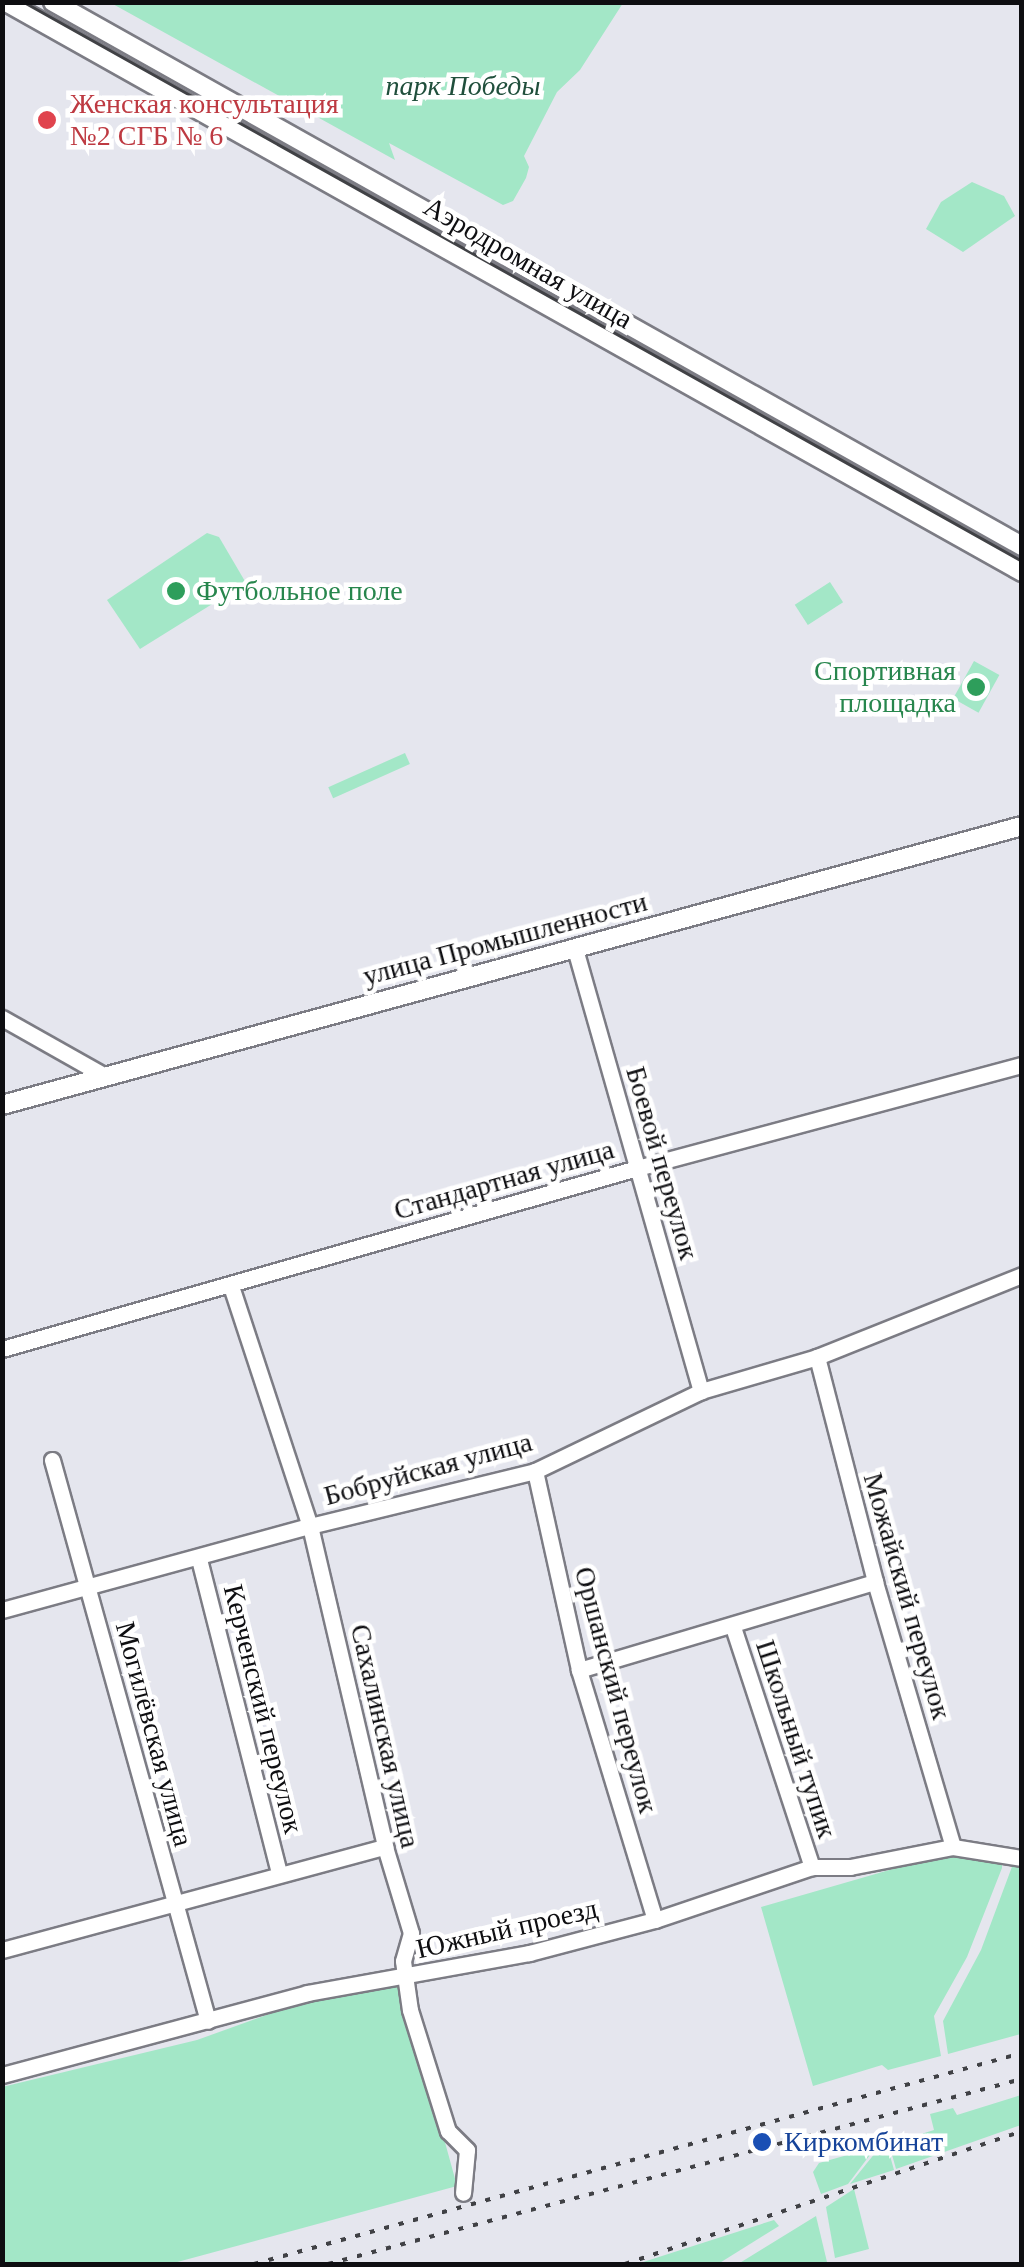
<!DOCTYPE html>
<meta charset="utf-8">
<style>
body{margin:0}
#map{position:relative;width:1024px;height:2267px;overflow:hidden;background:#e5e6ee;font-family:Georgia,serif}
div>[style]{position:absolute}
.green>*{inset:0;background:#a3e7c7;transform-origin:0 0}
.roads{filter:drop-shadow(2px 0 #7c7c84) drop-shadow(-2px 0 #7c7c84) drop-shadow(0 2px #7c7c84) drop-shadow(0 -2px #7c7c84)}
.minor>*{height:15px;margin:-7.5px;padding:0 7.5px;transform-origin:7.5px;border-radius:7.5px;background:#fff}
.major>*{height:18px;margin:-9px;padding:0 9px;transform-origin:9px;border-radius:9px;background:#fff}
.tram>*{height:2.5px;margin:-1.25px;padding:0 1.25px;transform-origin:1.25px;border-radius:1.25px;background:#404145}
.rail>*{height:4px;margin-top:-2px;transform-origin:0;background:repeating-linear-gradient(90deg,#404145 0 5px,transparent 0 15px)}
.dots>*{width:28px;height:28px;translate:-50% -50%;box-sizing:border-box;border:5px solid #fff;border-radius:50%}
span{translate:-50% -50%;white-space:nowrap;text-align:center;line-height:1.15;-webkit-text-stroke:9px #fff;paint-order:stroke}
.park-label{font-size:28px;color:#204f3c;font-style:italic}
.health-label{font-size:28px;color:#be3a42}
.left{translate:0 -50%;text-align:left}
.street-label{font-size:28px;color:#0e0e11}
.leisure-label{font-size:28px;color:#27864d}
.right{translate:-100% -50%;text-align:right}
.transit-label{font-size:28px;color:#164399}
.frame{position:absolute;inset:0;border:5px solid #0e0e11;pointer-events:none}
</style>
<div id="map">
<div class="green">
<div style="clip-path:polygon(111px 3px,623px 2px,623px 3px,580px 70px,557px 92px,524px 156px,529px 167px,526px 178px,513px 201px,503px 205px,389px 143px,395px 160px)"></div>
<div style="clip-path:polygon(972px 182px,1004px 196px,1015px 216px,963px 252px,926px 229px,941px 202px)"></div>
<div style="clip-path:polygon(207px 533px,219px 537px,246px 583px,140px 649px,107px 600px)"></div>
<div style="left:830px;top:582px;width:24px;height:42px;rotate:57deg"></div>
<div style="left:974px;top:661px;width:29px;height:43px;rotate:29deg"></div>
<div style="left:405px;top:753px;width:12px;height:84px;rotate:66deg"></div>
<div style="clip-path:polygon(967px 1855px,1002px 1862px,1002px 1868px,967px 1957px,934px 2016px,941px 2056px,888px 2070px,882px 2065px,813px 2086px,761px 1907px,917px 1862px)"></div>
<div style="clip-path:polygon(1021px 1863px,1021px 2034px,948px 2054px,943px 2021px,981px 1950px,1013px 1864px)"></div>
<div style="clip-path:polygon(401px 1982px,457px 2186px,170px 2264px,3px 2264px,2px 2087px,197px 2040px,297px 2004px)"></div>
<div style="clip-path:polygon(1021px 2095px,1021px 2125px,896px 2169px,889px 2144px,934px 2130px,930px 2114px,953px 2108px,957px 2115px)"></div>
<div style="clip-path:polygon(887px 2145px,894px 2170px,850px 2184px,880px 2147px)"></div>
<div style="clip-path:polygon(876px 2147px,848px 2184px,821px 2194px,813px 2172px,819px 2163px)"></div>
<div style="clip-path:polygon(854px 2189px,869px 2249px,835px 2258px,826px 2207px)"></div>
<div style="clip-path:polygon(816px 2216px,827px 2262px,738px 2264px)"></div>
<div style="clip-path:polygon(774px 2220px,779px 2226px,718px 2264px,637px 2264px)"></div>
</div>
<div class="roads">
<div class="minor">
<div style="left:575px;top:949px;width:460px;rotate:74.1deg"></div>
<div style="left:2px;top:1018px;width:118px;rotate:29.4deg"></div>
<div style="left:231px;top:1286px;width:253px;rotate:71.8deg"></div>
<div style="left:310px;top:1526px;width:330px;rotate:76.8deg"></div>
<div style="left:385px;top:1847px;width:90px;rotate:73.2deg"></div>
<div style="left:411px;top:1933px;width:29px;rotate:106deg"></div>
<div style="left:403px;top:1961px;width:49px;rotate:81.9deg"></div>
<div style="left:410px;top:2010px;width:127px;rotate:72.6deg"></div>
<div style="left:448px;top:2131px;width:27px;rotate:45deg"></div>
<div style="left:467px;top:2150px;width:43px;rotate:95.3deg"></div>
<div style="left:2px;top:1349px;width:660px;rotate:-15.91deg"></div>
<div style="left:637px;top:1168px;width:399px;rotate:-15deg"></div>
<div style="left:817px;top:1357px;width:232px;rotate:75.5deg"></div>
<div style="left:875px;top:1582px;width:276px;rotate:73.6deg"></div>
<div style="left:52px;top:1460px;width:582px;rotate:74.46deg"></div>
<div style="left:535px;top:1471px;width:204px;rotate:77.5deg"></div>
<div style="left:579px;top:1670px;width:261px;rotate:73.1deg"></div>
<div style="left:199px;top:1559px;width:323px;rotate:75.7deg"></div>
<div style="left:2px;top:1610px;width:319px;rotate:-15.3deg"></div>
<div style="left:310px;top:1526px;width:232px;rotate:-13.7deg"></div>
<div style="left:535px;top:1471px;width:184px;rotate:-25.7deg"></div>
<div style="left:701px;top:1391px;width:121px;rotate:-16.3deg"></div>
<div style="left:817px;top:1357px;width:221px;rotate:-21.8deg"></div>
<div style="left:733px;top:1627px;width:253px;rotate:71.8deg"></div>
<div style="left:579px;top:1670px;width:309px;rotate:-16.6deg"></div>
<div style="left:2px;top:1950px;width:397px;rotate:-15.1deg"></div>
<div style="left:2px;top:2075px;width:316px;rotate:-15deg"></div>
<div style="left:307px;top:1993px;width:226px;rotate:-10.2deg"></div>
<div style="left:529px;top:1953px;width:130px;rotate:-14.7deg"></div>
<div style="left:655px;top:1920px;width:166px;rotate:-18.7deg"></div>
<div style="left:812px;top:1867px;width:38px"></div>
<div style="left:850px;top:1867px;width:105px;rotate:-11deg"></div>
<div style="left:953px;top:1847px;width:70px;rotate:9.1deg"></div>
</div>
<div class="major">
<div style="left:6px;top:2px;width:1165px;rotate:29.29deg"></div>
<div style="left:53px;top:2px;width:1111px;rotate:29.31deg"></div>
<div style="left:2px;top:1105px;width:1057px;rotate:-15.3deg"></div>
</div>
</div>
<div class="tram">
<div style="left:24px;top:2px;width:1144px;rotate:29.25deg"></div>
</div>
<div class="rail">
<div style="left:254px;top:2264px;width:796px;rotate:-15.36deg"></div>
<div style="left:328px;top:2264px;width:718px;rotate:-14.93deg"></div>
<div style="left:625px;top:2264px;width:419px;rotate:-18.5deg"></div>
</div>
<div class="dots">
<div style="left:47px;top:120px;background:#e0444e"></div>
<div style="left:176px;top:591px;background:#2e9e5b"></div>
<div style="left:976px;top:687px;background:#2e9e5b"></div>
<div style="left:762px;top:2142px;background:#1a4fb4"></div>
</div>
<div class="park-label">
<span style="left:463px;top:86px">парк Победы</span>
</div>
<div class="health-label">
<span class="left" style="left:70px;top:120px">Женская консультация<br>№2 СГБ № 6</span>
</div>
<div class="street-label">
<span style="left:528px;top:263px;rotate:30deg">Аэродромная улица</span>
<span style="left:505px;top:939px;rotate:-15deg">улица Промышленности</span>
<span style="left:662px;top:1163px;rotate:74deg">Боевой переулок</span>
<span style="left:504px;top:1180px;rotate:-16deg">Стандартная улица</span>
<span style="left:428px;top:1469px;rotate:-15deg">Бобруйская улица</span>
<span style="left:907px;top:1596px;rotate:74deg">Можайский переулок</span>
<span style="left:616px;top:1690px;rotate:75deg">Оршанский переулок</span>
<span style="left:263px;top:1709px;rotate:76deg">Керченский переулок</span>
<span style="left:154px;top:1734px;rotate:75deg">Могилёвская улица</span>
<span style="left:385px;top:1736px;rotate:77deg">Сахалинская улица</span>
<span style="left:796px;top:1739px;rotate:72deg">Школьный тупик</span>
<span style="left:507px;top:1929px;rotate:-13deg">Южный проезд</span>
</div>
<div class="leisure-label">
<span class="left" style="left:196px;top:591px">Футбольное поле</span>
<span class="right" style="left:956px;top:687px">Спортивная<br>площадка</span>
</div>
<div class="transit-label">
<span class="left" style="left:784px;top:2142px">Киркомбинат</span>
</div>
<div class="frame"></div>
</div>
